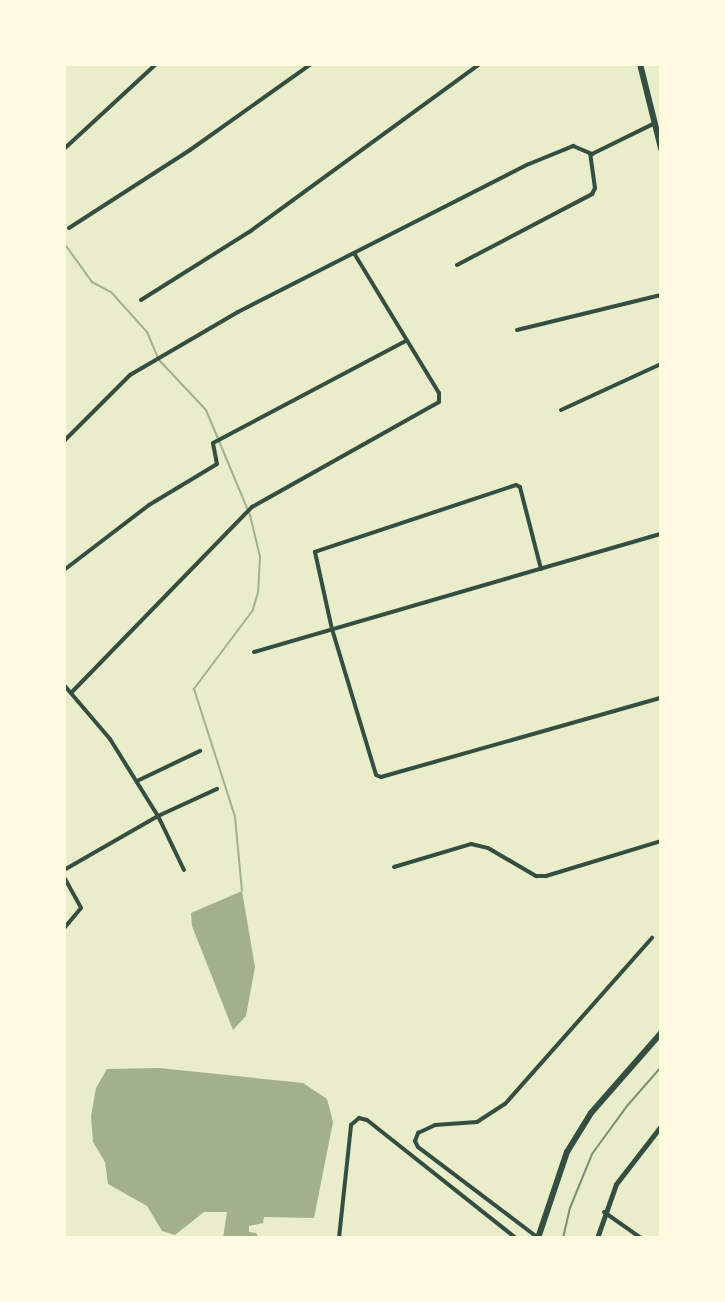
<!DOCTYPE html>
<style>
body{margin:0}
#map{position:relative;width:725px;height:1302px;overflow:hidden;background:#e9edc9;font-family:"Roboto Condensed",sans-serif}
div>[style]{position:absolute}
.water>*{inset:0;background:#a3b18a}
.stream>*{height:2px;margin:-1px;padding:0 1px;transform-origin:1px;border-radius:1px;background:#a3b18a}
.minor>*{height:4px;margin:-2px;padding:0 2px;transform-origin:2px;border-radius:2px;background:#344e41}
.tertiary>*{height:5px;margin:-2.5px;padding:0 2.5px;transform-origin:2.5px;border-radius:2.5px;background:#344e41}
.secondary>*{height:6px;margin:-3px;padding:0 3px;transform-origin:3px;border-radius:3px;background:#344e41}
.rail>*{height:2px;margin:-1px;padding:0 1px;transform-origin:1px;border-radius:1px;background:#7c8e77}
span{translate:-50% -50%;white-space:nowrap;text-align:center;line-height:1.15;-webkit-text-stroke:6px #fefae0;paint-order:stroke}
.frame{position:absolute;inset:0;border:66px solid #fefae0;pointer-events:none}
</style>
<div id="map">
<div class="water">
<div style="clip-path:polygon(242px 891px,255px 967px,246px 1016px,233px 1030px,192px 926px,191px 913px)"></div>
<div style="clip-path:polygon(159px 1068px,303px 1083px,327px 1099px,333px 1122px,314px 1218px,264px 1217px,263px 1223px,249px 1226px,249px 1232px,256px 1233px,259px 1238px,223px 1238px,227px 1212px,204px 1212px,175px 1235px,162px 1231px,147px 1206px,108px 1184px,105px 1162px,93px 1142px,91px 1116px,96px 1088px,107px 1069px)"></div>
</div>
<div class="stream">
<div style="left:64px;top:243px;width:48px;rotate:54.3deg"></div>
<div style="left:92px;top:282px;width:21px;rotate:28deg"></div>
<div style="left:111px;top:292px;width:54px;rotate:48deg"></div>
<div style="left:147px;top:332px;width:30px;rotate:67deg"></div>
<div style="left:159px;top:360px;width:69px;rotate:46.8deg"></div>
<div style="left:206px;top:410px;width:114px;rotate:67.3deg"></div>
<div style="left:250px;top:515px;width:43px;rotate:76.6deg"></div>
<div style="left:260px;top:557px;width:35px;rotate:93deg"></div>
<div style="left:258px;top:592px;width:19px;rotate:106deg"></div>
<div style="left:253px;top:610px;width:99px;rotate:126.8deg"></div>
<div style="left:194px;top:689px;width:134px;rotate:72.2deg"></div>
<div style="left:235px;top:817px;width:74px;rotate:84.6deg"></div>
</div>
<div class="minor">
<div style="left:64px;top:149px;width:125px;rotate:-42.7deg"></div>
<div style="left:69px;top:228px;width:144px;rotate:-32.8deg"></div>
<div style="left:190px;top:150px;width:148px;rotate:-35.4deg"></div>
<div style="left:457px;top:265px;width:153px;rotate:-27.7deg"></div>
<div style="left:592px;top:194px;width:7px;rotate:-63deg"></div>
<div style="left:595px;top:188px;width:34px;rotate:-98deg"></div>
<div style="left:141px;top:300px;width:131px;rotate:-32.2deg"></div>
<div style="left:252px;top:230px;width:282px;rotate:-36.1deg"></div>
<div style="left:517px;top:330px;width:148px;rotate:-13.7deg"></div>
<div style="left:561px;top:410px;width:110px;rotate:-24.7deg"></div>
<div style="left:64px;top:441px;width:93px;rotate:-45deg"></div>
<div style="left:130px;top:375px;width:125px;rotate:-30.3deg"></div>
<div style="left:238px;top:312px;width:326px;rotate:-27deg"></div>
<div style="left:529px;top:164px;width:48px;rotate:-22.2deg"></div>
<div style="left:573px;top:146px;width:21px;rotate:23deg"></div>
<div style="left:592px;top:154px;width:70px;rotate:-26.2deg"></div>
<div style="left:541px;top:569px;width:85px;rotate:-104.4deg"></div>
<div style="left:520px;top:487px;width:4px;rotate:-153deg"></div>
<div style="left:516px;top:485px;width:212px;rotate:161.6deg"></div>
<div style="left:315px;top:552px;width:79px;rotate:77.6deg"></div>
<div style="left:332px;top:629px;width:152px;rotate:73.2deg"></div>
<div style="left:376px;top:775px;width:5px;rotate:22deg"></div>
<div style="left:381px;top:777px;width:291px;rotate:-15.8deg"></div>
<div style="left:64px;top:570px;width:107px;rotate:-37.4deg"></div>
<div style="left:149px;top:505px;width:79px;rotate:-31.1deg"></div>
<div style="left:217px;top:464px;width:21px;rotate:-101deg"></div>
<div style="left:213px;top:443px;width:218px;rotate:-27.9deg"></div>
<div style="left:254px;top:652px;width:424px;rotate:-16.2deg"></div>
<div style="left:64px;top:685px;width:71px;rotate:49.6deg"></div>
<div style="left:110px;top:739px;width:91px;rotate:58.1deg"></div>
<div style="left:158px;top:816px;width:108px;rotate:150.1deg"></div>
<div style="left:71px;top:693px;width:260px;rotate:-45.8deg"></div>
<div style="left:252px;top:507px;width:214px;rotate:-29.3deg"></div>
<div style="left:439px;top:402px;width:9px;rotate:-90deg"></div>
<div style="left:439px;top:393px;width:162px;rotate:-121.3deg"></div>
<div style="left:137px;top:781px;width:70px;rotate:-25.5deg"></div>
<div style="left:394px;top:867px;width:80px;rotate:-16.6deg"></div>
<div style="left:471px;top:844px;width:17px;rotate:13deg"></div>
<div style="left:488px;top:848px;width:56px;rotate:30.3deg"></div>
<div style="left:536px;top:876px;width:10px"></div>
<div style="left:546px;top:876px;width:120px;rotate:-16.9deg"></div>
<div style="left:184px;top:870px;width:60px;rotate:-115.7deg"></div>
<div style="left:158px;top:816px;width:65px;rotate:-24.6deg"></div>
<div style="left:64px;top:877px;width:35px;rotate:61deg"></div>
<div style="left:81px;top:908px;width:26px;rotate:130deg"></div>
<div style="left:604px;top:1212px;width:45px;rotate:35.1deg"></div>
<div style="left:537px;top:1237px;width:149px;rotate:-142.9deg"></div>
<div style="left:418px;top:1147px;width:7px;rotate:-117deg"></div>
<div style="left:415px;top:1141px;width:9px;rotate:-69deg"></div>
<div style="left:418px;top:1133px;width:19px;rotate:-25deg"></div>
<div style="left:435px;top:1125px;width:42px;rotate:-4.1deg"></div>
<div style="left:477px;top:1122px;width:33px;rotate:-33deg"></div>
<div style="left:505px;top:1104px;width:222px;rotate:-48.5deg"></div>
<div style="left:339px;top:1238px;width:114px;rotate:-83.9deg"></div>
<div style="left:351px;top:1125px;width:11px;rotate:-41deg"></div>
<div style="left:359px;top:1118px;width:8px;rotate:14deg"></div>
<div style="left:367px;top:1120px;width:190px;rotate:38.4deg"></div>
</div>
<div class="tertiary">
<div style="left:597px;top:1238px;width:57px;rotate:-70.6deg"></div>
<div style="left:616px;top:1184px;width:73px;rotate:-52.2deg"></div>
</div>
<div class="secondary">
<div style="left:640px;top:64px;width:87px;rotate:76deg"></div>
<div style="left:538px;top:1238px;width:91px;rotate:-71.4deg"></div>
<div style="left:567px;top:1152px;width:46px;rotate:-58.4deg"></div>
<div style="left:591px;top:1113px;width:106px;rotate:-48.8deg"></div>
</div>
<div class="rail">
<div style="left:563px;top:1238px;width:31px;rotate:-77deg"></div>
<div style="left:570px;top:1208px;width:58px;rotate:-67.8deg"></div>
<div style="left:592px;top:1154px;width:59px;rotate:-53.9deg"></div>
<div style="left:627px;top:1106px;width:52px;rotate:-48.9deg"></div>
</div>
<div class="frame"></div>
</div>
